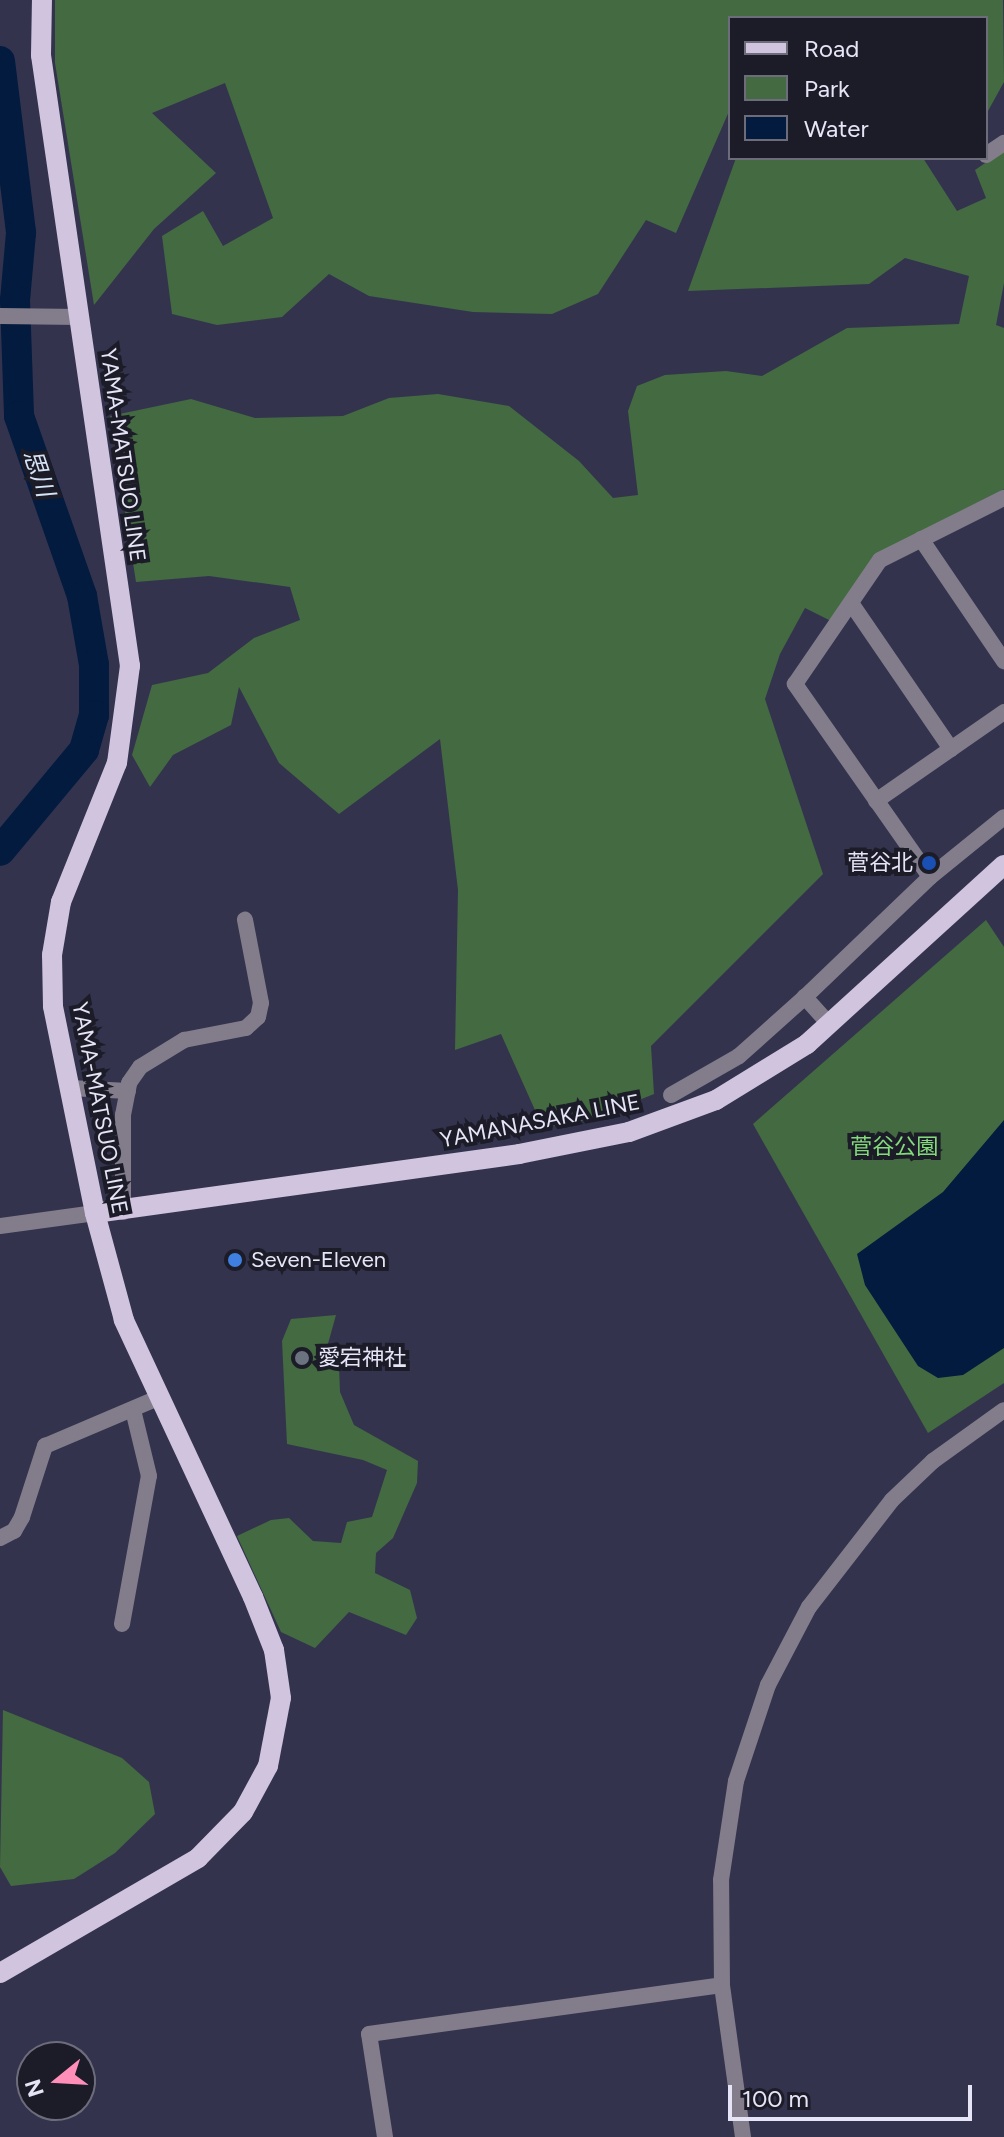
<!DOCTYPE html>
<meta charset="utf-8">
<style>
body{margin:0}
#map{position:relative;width:1004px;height:2137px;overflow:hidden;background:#33334e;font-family:Figtree,"Noto Sans JP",sans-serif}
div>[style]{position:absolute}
.green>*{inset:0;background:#446a41}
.water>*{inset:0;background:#031b3f}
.stream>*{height:5px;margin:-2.5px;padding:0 2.5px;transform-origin:2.5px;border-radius:2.5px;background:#031b3f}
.river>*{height:30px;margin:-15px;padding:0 15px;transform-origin:15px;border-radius:15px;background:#031b3f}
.minor>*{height:16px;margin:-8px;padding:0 8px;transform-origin:8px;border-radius:8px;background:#837d8b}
.major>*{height:20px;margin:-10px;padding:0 10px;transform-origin:10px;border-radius:10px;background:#d0c4df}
.dots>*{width:22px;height:22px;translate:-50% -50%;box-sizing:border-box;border:4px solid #1c1c29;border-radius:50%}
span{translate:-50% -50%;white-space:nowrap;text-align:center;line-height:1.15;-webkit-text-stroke:8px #1c1c29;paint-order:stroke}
.street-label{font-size:22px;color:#e5e5f7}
.poi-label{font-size:22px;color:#e5e5f7}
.right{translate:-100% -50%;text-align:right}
.left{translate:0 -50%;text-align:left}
.park-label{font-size:22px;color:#83da7b}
.water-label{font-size:24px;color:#d5e3f6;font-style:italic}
.legend{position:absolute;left:728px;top:16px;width:260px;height:144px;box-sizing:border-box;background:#1c1c29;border:2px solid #6c6c7b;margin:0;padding:10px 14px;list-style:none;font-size:24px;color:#e5e5f7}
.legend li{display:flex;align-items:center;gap:16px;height:40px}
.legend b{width:40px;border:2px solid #6c6c7b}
.north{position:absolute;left:16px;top:2041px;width:80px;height:80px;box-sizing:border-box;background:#1c1c29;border:2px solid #6c6c7b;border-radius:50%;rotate:252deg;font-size:22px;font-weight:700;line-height:32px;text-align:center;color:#e5e5f7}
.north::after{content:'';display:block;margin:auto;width:28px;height:36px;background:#ff8eb9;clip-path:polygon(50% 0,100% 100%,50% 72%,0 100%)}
.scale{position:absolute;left:728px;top:2085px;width:244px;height:36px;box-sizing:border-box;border:4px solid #e5e5f7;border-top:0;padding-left:10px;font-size:24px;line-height:28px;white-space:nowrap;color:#e5e5f7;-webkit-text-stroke:6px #1c1c29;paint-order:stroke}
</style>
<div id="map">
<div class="green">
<div style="clip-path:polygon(55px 0,1003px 0,1004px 82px,988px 111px,986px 18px,730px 18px,730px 109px,676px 233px,646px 220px,598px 294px,552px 314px,473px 312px,369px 296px,329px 274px,282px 317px,217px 325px,172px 314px,162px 236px,203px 211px,223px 246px,273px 218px,225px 83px,152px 113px,216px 173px,154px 229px,94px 305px,55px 63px)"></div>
<div style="clip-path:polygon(1004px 150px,1004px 283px,996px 325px,1004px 328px,1004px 489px,896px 544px,831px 621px,805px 608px,780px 654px,765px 699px,823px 874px,651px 1046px,654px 1094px,592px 1119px,543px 1128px,501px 1034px,455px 1050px,458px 890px,440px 739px,339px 814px,279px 763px,239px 687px,231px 725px,173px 755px,150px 787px,132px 755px,152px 685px,208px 673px,254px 638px,300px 620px,290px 587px,209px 576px,136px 582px,110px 416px,191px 399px,255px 418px,343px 416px,389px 398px,438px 394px,509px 406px,579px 461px,613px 498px,638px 495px,628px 411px,637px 386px,665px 375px,726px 371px,762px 376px,847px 328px,959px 324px,969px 276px,905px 258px,869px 284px,688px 291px,736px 158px,923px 158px,957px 211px,986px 198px,975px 170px)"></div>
<div style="clip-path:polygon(986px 920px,1004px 947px,1004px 1383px,928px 1433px,753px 1124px)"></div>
<div style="clip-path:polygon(336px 1315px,326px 1351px,339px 1365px,340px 1392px,354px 1425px,418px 1461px,417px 1483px,393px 1538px,376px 1553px,375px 1573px,410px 1590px,417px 1618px,406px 1635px,349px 1612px,315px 1648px,281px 1632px,237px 1536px,271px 1520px,289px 1518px,313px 1541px,341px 1543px,347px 1522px,372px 1517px,387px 1470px,363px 1460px,287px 1444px,282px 1341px,291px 1319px)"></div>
<div style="clip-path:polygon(3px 1710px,122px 1758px,149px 1782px,155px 1814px,115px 1853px,74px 1879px,11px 1886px,0 1867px)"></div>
</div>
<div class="water">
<div style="clip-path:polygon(1004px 1120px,1004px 1348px,963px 1375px,938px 1378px,918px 1366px,865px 1285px,857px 1254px,943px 1192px)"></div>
</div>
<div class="stream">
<div style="left:0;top:158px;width:15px;rotate:11deg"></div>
</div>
<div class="river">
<div style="left:0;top:61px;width:173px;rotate:83deg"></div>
<div style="left:21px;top:233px;width:67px;rotate:95.1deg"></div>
<div style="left:15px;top:300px;width:116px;rotate:88deg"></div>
<div style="left:19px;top:416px;width:191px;rotate:70.7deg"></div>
<div style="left:82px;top:596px;width:70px;rotate:80.1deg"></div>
<div style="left:94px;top:665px;width:50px;rotate:90deg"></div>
<div style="left:94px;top:715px;width:36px;rotate:106deg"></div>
<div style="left:84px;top:750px;width:131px;rotate:129.7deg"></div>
</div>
<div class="minor">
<div style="left:986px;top:155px;width:22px;rotate:-34deg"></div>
<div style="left:0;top:316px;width:79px;rotate:0.7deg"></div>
<div style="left:921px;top:539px;width:148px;rotate:55.8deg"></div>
<div style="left:851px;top:603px;width:177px;rotate:55.6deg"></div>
<div style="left:876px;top:801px;width:156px;rotate:-34.8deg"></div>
<div style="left:930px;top:877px;width:236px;rotate:-125deg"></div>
<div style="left:795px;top:684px;width:150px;rotate:-55.6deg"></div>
<div style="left:880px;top:560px;width:139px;rotate:-26.6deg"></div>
<div style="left:830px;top:1025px;width:38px;rotate:-132deg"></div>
<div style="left:805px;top:997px;width:173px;rotate:-43.8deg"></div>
<div style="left:930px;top:877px;width:95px;rotate:-39deg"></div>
<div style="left:70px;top:1088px;width:58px;rotate:3deg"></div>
<div style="left:671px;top:1095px;width:78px;rotate:-29.8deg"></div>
<div style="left:739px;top:1056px;width:89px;rotate:-41.8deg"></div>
<div style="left:123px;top:1212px;width:97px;rotate:-90deg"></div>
<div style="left:123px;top:1115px;width:33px;rotate:-79deg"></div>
<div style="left:129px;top:1083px;width:19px;rotate:-55deg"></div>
<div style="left:140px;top:1067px;width:52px;rotate:-31.5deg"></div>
<div style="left:184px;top:1040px;width:63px;rotate:-11deg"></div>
<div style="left:246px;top:1028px;width:16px;rotate:-43deg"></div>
<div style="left:258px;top:1017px;width:14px;rotate:-78deg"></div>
<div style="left:261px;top:1003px;width:85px;rotate:-100.9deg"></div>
<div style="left:0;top:1226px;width:96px;rotate:-7.8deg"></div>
<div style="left:0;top:1538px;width:16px;rotate:-27deg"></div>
<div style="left:14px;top:1531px;width:16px;rotate:-60deg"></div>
<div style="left:22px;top:1517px;width:75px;rotate:-72.1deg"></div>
<div style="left:45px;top:1446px;width:123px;rotate:-23deg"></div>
<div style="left:122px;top:1624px;width:150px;rotate:-79.7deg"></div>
<div style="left:149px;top:1476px;width:68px;rotate:-103.6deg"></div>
<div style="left:385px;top:2137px;width:104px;rotate:-98.8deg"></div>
<div style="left:369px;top:2034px;width:356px;rotate:-7.9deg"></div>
<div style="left:743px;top:2137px;width:153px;rotate:-97.9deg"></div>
<div style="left:722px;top:1985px;width:105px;rotate:-90.5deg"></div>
<div style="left:721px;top:1880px;width:100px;rotate:-81.4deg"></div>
<div style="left:736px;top:1781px;width:101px;rotate:-71.6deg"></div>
<div style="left:768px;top:1685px;width:88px;rotate:-62.3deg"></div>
<div style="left:809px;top:1607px;width:135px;rotate:-52.2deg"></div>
<div style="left:892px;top:1500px;width:57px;rotate:-43.6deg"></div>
<div style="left:933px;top:1461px;width:87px;rotate:-35.7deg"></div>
</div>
<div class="major">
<div style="left:95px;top:1213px;width:428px;rotate:-7.9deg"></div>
<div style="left:519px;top:1154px;width:112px;rotate:-11.3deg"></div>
<div style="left:629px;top:1132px;width:93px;rotate:-20.2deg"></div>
<div style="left:716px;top:1100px;width:107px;rotate:-31.6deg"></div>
<div style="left:807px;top:1044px;width:266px;rotate:-42.3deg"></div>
<div style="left:0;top:1973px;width:229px;rotate:-30.1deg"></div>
<div style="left:198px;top:1858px;width:64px;rotate:-45.6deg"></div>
<div style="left:243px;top:1812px;width:52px;rotate:-61.5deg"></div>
<div style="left:268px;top:1766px;width:69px;rotate:-79.2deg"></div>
<div style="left:281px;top:1698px;width:49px;rotate:-98.3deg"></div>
<div style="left:274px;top:1650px;width:57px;rotate:-111.6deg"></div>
<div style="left:253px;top:1597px;width:306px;rotate:-115deg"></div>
<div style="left:124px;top:1320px;width:111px;rotate:-105.2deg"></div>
<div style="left:95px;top:1213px;width:211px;rotate:-101.5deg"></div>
<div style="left:53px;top:1006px;width:51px;rotate:-91.1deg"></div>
<div style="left:52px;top:955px;width:54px;rotate:-80.4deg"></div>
<div style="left:61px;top:902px;width:150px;rotate:-68.1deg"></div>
<div style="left:117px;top:763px;width:98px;rotate:-82.4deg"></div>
<div style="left:130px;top:666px;width:617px;rotate:-98.29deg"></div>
<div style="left:41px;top:55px;width:55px;rotate:-89deg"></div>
</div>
<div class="dots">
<div style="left:929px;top:863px;background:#1a4fb4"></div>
<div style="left:235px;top:1260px;background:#3f7fe0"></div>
<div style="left:302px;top:1358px;background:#6b7280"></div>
</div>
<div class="street-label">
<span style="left:123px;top:455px;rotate:82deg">YAMA-MATSUO LINE</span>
<span style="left:100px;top:1108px;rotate:79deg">YAMA-MATSUO LINE</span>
<span style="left:540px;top:1121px;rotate:-11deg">YAMANASAKA LINE</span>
</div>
<div class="poi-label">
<span class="right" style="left:913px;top:863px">菅谷北</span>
<span class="left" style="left:251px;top:1260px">Seven-Eleven</span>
<span class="left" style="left:318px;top:1358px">愛宕神社</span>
</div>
<div class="park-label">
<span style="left:894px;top:1147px">菅谷公園</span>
</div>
<div class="water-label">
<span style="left:39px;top:473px;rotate:71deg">思川</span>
</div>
<ul class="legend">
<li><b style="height:10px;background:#d0c4df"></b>Road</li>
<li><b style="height:22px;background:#446a41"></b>Park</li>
<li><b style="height:22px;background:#031b3f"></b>Water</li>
</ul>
<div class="north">N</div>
<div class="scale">100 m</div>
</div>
